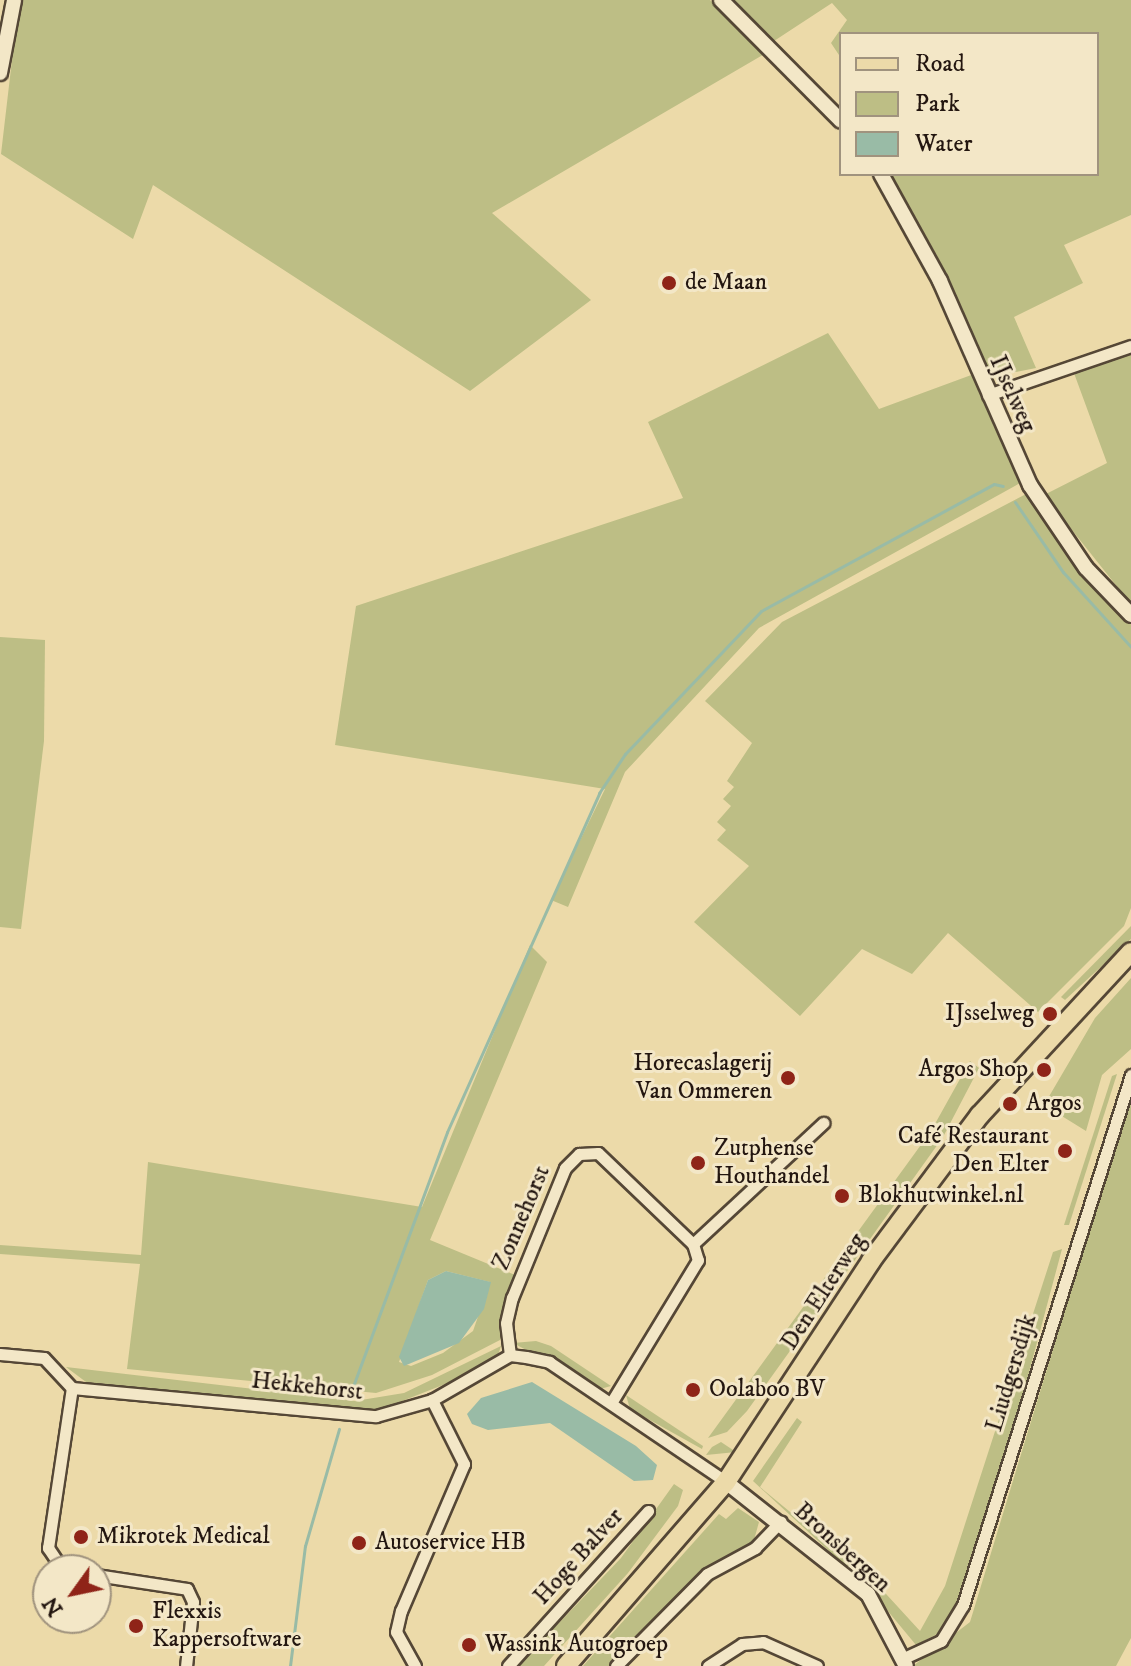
<!DOCTYPE html>
<meta charset="utf-8">
<style>
body{margin:0}
#map{position:relative;width:1131px;height:1666px;overflow:hidden;background:#ecdaa9;font-family:"IM FELL DW Pica",serif}
div>[style]{position:absolute}
.green>*{inset:0;background:#bdbe85}
.water>*{inset:0;background:#99bba6}
.stream>*{height:3px;margin:-1.5px;padding:0 1.5px;transform-origin:1.5px;border-radius:1.5px;background:#99bba6}
.roads{filter:drop-shadow(2px 0 #554736) drop-shadow(-2px 0 #554736) drop-shadow(0 2px #554736) drop-shadow(0 -2px #554736)}
.minor>*{height:11px;margin:-5.5px;padding:0 5.5px;transform-origin:5.5px;border-radius:5.5px;background:#f3e7c7}
.tertiary>*{height:14px;margin:-7px;padding:0 7px;transform-origin:7px;border-radius:7px;background:#f3e7c7}
.primary>*{height:18px;margin:-9px;padding:0 9px;transform-origin:9px;border-radius:9px;background:#ecdaa9}
.dots>*{width:22px;height:22px;translate:-50% -50%;box-sizing:border-box;border:4px solid #f3e7c7;border-radius:50%}
span{translate:-50% -50%;white-space:nowrap;text-align:center;line-height:1.15;-webkit-text-stroke:6px #f3e7c7;paint-order:stroke}
.poi-label{font-size:24px;color:#231610}
.left{translate:0 -50%;text-align:left}
.right{translate:-100% -50%;text-align:right}
.street-label{font-size:24px;color:#231610}
.legend{position:absolute;left:839px;top:32px;width:260px;height:144px;box-sizing:border-box;background:#f3e7c7;border:2px solid #a0937e;margin:0;padding:10px 14px;list-style:none;font-size:24px;color:#231610}
.legend li{display:flex;align-items:center;gap:16px;height:40px}
.legend b{width:40px;border:2px solid #a0937e}
.north{position:absolute;left:32px;top:1554px;width:80px;height:80px;box-sizing:border-box;background:#f3e7c7;border:2px solid #a0937e;border-radius:50%;rotate:237deg;font-size:22px;font-weight:700;line-height:32px;text-align:center;color:#231610}
.north::after{content:'';display:block;margin:auto;width:28px;height:36px;background:#8f2418;clip-path:polygon(50% 0,100% 100%,50% 72%,0 100%)}
</style>
<div id="map">
<div class="green">
<div style="clip-path:polygon(19px 0,710px 0,766px 53px,492px 213px,591px 300px,470px 391px,153px 185px,133px 239px,1px 154px)"></div>
<div style="clip-path:polygon(731px 0,1131px 0,1131px 215px,1064px 245px,1083px 283px,1014px 317px,1036px 368px,991px 377px,936px 254px,889px 174px,1097px 174px,1097px 34px,841px 34px,841px 58px,831px 43px,847px 20px,832px 3px,774px 41px)"></div>
<div style="clip-path:polygon(828px 333px,879px 409px,974px 374px,1022px 482px,759px 628px,625px 772px,568px 907px,551px 900px,605px 789px,335px 745px,356px 606px,683px 498px,648px 422px)"></div>
<div style="clip-path:polygon(1131px 348px,1131px 604px,1044px 495px,1107px 463px,1071px 365px)"></div>
<div style="clip-path:polygon(1028px 493px,1131px 619px,1131px 908px,1124px 926px,1038px 1012px,948px 933px,912px 974px,862px 949px,800px 1016px,694px 922px,749px 866px,717px 840px,726px 830px,717px 822px,731px 806px,723px 799px,734px 787px,727px 781px,752px 743px,705px 701px,782px 622px)"></div>
<div style="clip-path:polygon(0 637px,45px 640px,44px 741px,21px 929px,0 927px)"></div>
<div style="clip-path:polygon(1131px 926px,1131px 939px,1065px 1000px,1061px 997px)"></div>
<div style="clip-path:polygon(evenodd,530px 945px,547px 962px,430px 1240px,515px 1275px,500px 1340px,432px 1375px,376px 1393px,127px 1369px,140px 1264px,0 1254px,0 1245px,141px 1255px,148px 1162px,422px 1207px,530px 945px,446px 1271px,490px 1282px,473px 1331px,443px 1353px,411px 1366px,399px 1362px,428px 1280px,446px 1271px)"></div>
<div style="clip-path:polygon(1131px 978px,1131px 1049px,1102px 1075px,1086px 1131px,1044px 1105px,1095px 1018px)"></div>
<div style="clip-path:polygon(970px 1061px,979px 1068px,943px 1137px,747px 1411px,727px 1432px,708px 1438px,931px 1131px)"></div>
<div style="clip-path:polygon(1117px 1074px,1069px 1225px,1064px 1225px,1112px 1076px)"></div>
<div style="clip-path:polygon(1131px 1093px,1131px 1638px,1116px 1666px,913px 1666px,970px 1622px)"></div>
<div style="clip-path:polygon(1062px 1249px,1012px 1436px,954px 1613px,945px 1630px,916px 1645px,867px 1586px,753px 1481px,797px 1418px,802px 1422px,760px 1487px,876px 1583px,920px 1631px,945px 1586px,1053px 1252px)"></div>
<div style="clip-path:polygon(536px 1341px,551px 1346px,611px 1386px,600px 1389px,513px 1343px)"></div>
<div style="clip-path:polygon(501px 1346px,497px 1358px,463px 1377px,377px 1411px,86px 1382px,66px 1367px,355px 1401px,404px 1393px)"></div>
<div style="clip-path:polygon(626px 1395px,703px 1446px,702px 1449px,630px 1409px)"></div>
<div style="clip-path:polygon(721px 1442px,736px 1452px,706px 1455px,712px 1447px)"></div>
<div style="clip-path:polygon(674px 1484px,683px 1490px,678px 1506px,628px 1573px,544px 1666px,518px 1666px,621px 1558px)"></div>
<div style="clip-path:polygon(738px 1508px,759px 1522px,754px 1540px,703px 1573px,611px 1666px,583px 1666px,719px 1514px,726px 1519px)"></div>
</div>
<div class="water">
<div style="clip-path:polygon(446px 1271px,491px 1282px,484px 1309px,459px 1343px,404px 1366px,399px 1357px,428px 1280px)"></div>
<div style="clip-path:polygon(532px 1382px,636px 1446px,657px 1465px,653px 1480px,634px 1481px,550px 1423px,488px 1430px,472px 1424px,467px 1414px,481px 1398px)"></div>
</div>
<div class="stream">
<div style="left:1015px;top:502px;width:85px;rotate:55.6deg"></div>
<div style="left:1063px;top:572px;width:101px;rotate:47.8deg"></div>
<div style="left:352px;top:1389px;width:274px;rotate:-69.7deg"></div>
<div style="left:447px;top:1132px;width:372px;rotate:-65.8deg"></div>
<div style="left:599px;top:793px;width:47px;rotate:-56.3deg"></div>
<div style="left:625px;top:754px;width:197px;rotate:-46.4deg"></div>
<div style="left:761px;top:611px;width:265px;rotate:-28.6deg"></div>
<div style="left:994px;top:484px;width:9px;rotate:13deg"></div>
<div style="left:290px;top:1666px;width:121px;rotate:-82.9deg"></div>
<div style="left:305px;top:1546px;width:122px;rotate:-73.8deg"></div>
</div>
<div class="roads">
<div class="minor">
<div style="left:988px;top:395px;width:151px;rotate:-18.9deg"></div>
<div style="left:693px;top:1244px;width:178px;rotate:-42.9deg"></div>
<div style="left:0;top:1354px;width:44px;rotate:5.2deg"></div>
<div style="left:44px;top:1358px;width:41px;rotate:47deg"></div>
<div style="left:510px;top:1355px;width:32px;rotate:-97deg"></div>
<div style="left:506px;top:1323px;width:26px;rotate:-77deg"></div>
<div style="left:512px;top:1298px;width:140px;rotate:-67.8deg"></div>
<div style="left:565px;top:1168px;width:20px;rotate:-45deg"></div>
<div style="left:579px;top:1154px;width:19px;rotate:-3deg"></div>
<div style="left:598px;top:1153px;width:132px;rotate:43.8deg"></div>
<div style="left:693px;top:1244px;width:17px;rotate:73deg"></div>
<div style="left:698px;top:1260px;width:167px;rotate:121.3deg"></div>
<div style="left:63px;top:1570px;width:27px;rotate:-124deg"></div>
<div style="left:48px;top:1548px;width:162px;rotate:-81.5deg"></div>
<div style="left:72px;top:1388px;width:305px;rotate:5.3deg"></div>
<div style="left:376px;top:1416px;width:58px;rotate:-15.9deg"></div>
<div style="left:432px;top:1400px;width:90px;rotate:-30deg"></div>
<div style="left:510px;top:1355px;width:16px;rotate:7deg"></div>
<div style="left:526px;top:1357px;width:24px;rotate:12deg"></div>
<div style="left:549px;top:1362px;width:214px;rotate:34.1deg"></div>
<div style="left:96px;top:1575px;width:92px;rotate:8.7deg"></div>
<div style="left:187px;top:1589px;width:14px;rotate:65deg"></div>
<div style="left:193px;top:1602px;width:64px;rotate:96.2deg"></div>
<div style="left:904px;top:1658px;width:41px;rotate:-24.7deg"></div>
<div style="left:941px;top:1641px;width:42px;rotate:-58.6deg"></div>
<div style="left:963px;top:1605px;width:556px;rotate:-72.41deg"></div>
<div style="left:415px;top:1666px;width:39px;rotate:-119deg"></div>
<div style="left:396px;top:1632px;width:22px;rotate:-77deg"></div>
<div style="left:401px;top:1611px;width:160px;rotate:-66.8deg"></div>
<div style="left:464px;top:1464px;width:72px;rotate:-116.6deg"></div>
<div style="left:508px;top:1666px;width:209px;rotate:-47.9deg"></div>
<div style="left:616px;top:1666px;width:129px;rotate:-45.3deg"></div>
<div style="left:707px;top:1574px;width:55px;rotate:-28.4deg"></div>
<div style="left:755px;top:1548px;width:37px;rotate:-46deg"></div>
<div style="left:708px;top:1666px;width:40px;rotate:-32.9deg"></div>
<div style="left:742px;top:1644px;width:21px;rotate:-5deg"></div>
<div style="left:763px;top:1642px;width:59px;rotate:24deg"></div>
</div>
<div class="tertiary">
<div style="left:721px;top:0;width:170px;rotate:45.2deg"></div>
<div style="left:0;top:73px;width:74px;rotate:-79.1deg"></div>
<div style="left:881px;top:174px;width:122px;rotate:61.1deg"></div>
<div style="left:940px;top:281px;width:223px;rotate:66.2deg"></div>
<div style="left:1030px;top:485px;width:100px;rotate:56deg"></div>
<div style="left:1086px;top:568px;width:65px;rotate:46.2deg"></div>
<div style="left:726px;top:1482px;width:181px;rotate:38.3deg"></div>
<div style="left:868px;top:1594px;width:81px;rotate:62.2deg"></div>
</div>
<div class="primary">
<div style="left:566px;top:1666px;width:244px;rotate:-49deg"></div>
<div style="left:726px;top:1482px;width:264px;rotate:-56.7deg"></div>
<div style="left:871px;top:1261px;width:182px;rotate:-53.3deg"></div>
<div style="left:980px;top:1115px;width:222px;rotate:-47.2deg"></div>
</div>
</div>
<div class="dots">
<div style="left:669px;top:283px;background:#8f2418"></div>
<div style="left:1050px;top:1014px;background:#8f2418"></div>
<div style="left:1044px;top:1070px;background:#8f2418"></div>
<div style="left:788px;top:1078px;background:#8f2418"></div>
<div style="left:1010px;top:1104px;background:#8f2418"></div>
<div style="left:1065px;top:1151px;background:#8f2418"></div>
<div style="left:698px;top:1163px;background:#8f2418"></div>
<div style="left:842px;top:1196px;background:#8f2418"></div>
<div style="left:693px;top:1390px;background:#8f2418"></div>
<div style="left:81px;top:1537px;background:#8f2418"></div>
<div style="left:359px;top:1543px;background:#8f2418"></div>
<div style="left:136px;top:1626px;background:#8f2418"></div>
<div style="left:469px;top:1645px;background:#8f2418"></div>
</div>
<div class="poi-label">
<span class="left" style="left:685px;top:283px">de Maan</span>
<span class="right" style="left:1034px;top:1014px">IJsselweg</span>
<span class="right" style="left:772px;top:1078px">Horecaslagerij<br>Van Ommeren</span>
<span class="right" style="left:1028px;top:1070px">Argos Shop</span>
<span class="left" style="left:1026px;top:1104px">Argos</span>
<span class="right" style="left:1049px;top:1151px">Café Restaurant<br>Den Elter</span>
<span class="left" style="left:714px;top:1163px">Zutphense<br>Houthandel</span>
<span class="left" style="left:858px;top:1196px">Blokhutwinkel.nl</span>
<span class="left" style="left:709px;top:1390px">Oolaboo BV</span>
<span class="left" style="left:97px;top:1537px">Mikrotek Medical</span>
<span class="left" style="left:375px;top:1543px">Autoservice HB</span>
<span class="left" style="left:152px;top:1626px">Flexxis<br>Kappersoftware</span>
<span class="left" style="left:485px;top:1645px">Wassink Autogroep</span>
</div>
<div class="street-label">
<span style="left:1012px;top:394px;rotate:66deg">IJselweg</span>
<span style="left:522px;top:1218px;rotate:-67deg">Zonnehorst</span>
<span style="left:824px;top:1292px;rotate:-57deg">Den Elterweg</span>
<span style="left:1012px;top:1373px;rotate:-73deg">Liudgersdijk</span>
<span style="left:307px;top:1387px;rotate:6deg">Hekkehorst</span>
<span style="left:842px;top:1548px;rotate:42deg">Bronsbergen</span>
<span style="left:579px;top:1557px;rotate:-48deg">Hoge Balver</span>
</div>
<ul class="legend">
<li><b style="height:10px;background:#ecdaa9"></b>Road</li>
<li><b style="height:22px;background:#bdbe85"></b>Park</li>
<li><b style="height:22px;background:#99bba6"></b>Water</li>
</ul>
<div class="north">N</div>
</div>
